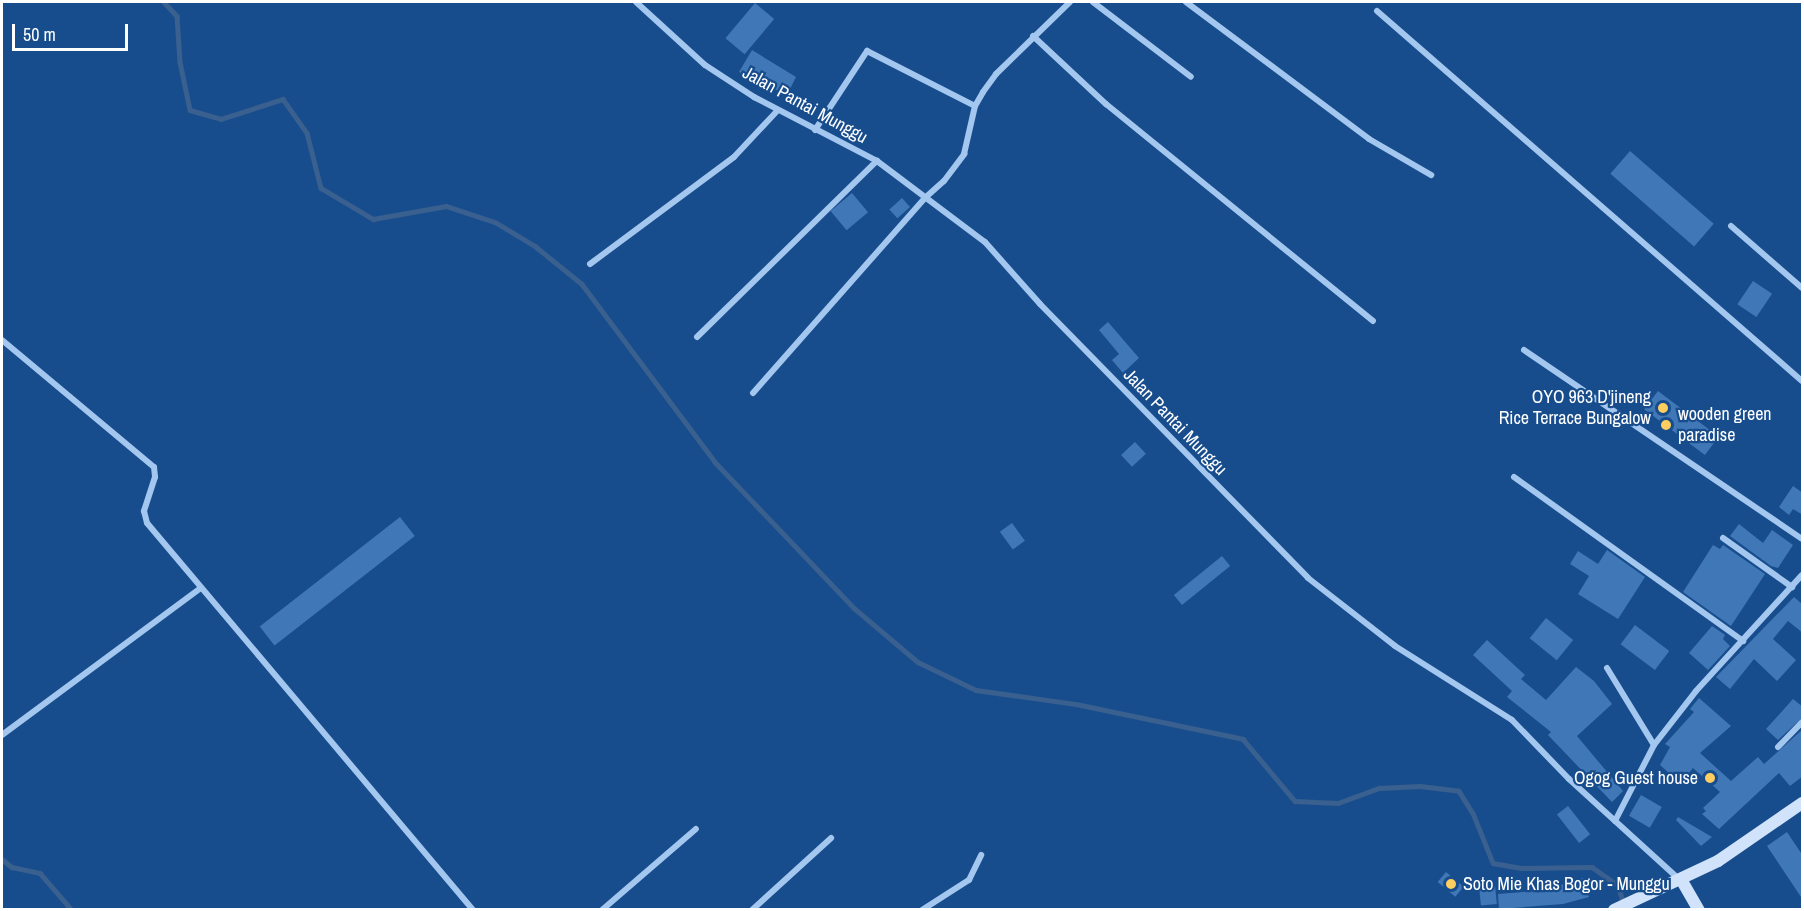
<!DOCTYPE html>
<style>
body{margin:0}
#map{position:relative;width:1804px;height:911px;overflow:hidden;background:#184d8d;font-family:"Archivo Narrow",sans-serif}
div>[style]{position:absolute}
.stream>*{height:4.5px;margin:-2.25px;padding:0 2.25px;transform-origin:2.25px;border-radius:2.25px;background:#39608e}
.building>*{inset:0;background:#4077b6;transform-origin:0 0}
.street>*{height:6px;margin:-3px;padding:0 3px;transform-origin:3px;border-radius:3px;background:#a3c7ef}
.secondary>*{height:12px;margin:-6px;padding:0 6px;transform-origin:6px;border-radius:6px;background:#d0e3fa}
.dots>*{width:16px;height:16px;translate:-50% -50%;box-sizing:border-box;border:3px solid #184d8d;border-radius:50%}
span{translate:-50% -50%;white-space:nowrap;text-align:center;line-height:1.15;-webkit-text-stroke:4.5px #184d8d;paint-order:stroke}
.street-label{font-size:18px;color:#fff}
.poi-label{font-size:18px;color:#fff}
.right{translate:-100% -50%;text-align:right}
.left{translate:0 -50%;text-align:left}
.frame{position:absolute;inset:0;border:3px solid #fff;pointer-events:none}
.scale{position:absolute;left:12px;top:24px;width:116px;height:27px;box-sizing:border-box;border:3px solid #fff;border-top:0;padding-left:8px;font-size:18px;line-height:21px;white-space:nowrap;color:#fff;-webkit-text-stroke:4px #184d8d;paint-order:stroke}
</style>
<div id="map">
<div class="stream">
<div style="left:164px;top:2px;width:19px;rotate:47deg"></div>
<div style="left:177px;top:16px;width:46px;rotate:86.3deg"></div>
<div style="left:180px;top:62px;width:49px;rotate:78.2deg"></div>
<div style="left:190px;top:110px;width:32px;rotate:16deg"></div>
<div style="left:221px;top:119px;width:65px;rotate:-17.9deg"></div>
<div style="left:283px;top:99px;width:42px;rotate:54.8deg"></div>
<div style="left:307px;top:133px;width:57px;rotate:75.7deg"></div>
<div style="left:321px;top:188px;width:61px;rotate:30.8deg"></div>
<div style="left:373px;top:219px;width:74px;rotate:-10.1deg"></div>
<div style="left:446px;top:206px;width:52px;rotate:18.1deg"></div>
<div style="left:495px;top:222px;width:47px;rotate:31deg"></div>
<div style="left:535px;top:246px;width:60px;rotate:39deg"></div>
<div style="left:582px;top:284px;width:222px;rotate:53.2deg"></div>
<div style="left:715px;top:462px;width:202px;rotate:46.4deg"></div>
<div style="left:854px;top:608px;width:84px;rotate:40.2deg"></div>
<div style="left:918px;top:662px;width:64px;rotate:25.8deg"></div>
<div style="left:976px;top:690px;width:101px;rotate:8deg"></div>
<div style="left:1076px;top:704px;width:171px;rotate:11.8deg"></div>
<div style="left:1243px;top:739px;width:81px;rotate:50deg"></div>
<div style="left:1295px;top:801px;width:43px;rotate:2.7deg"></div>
<div style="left:1338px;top:803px;width:44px;rotate:-20.1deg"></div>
<div style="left:1379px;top:788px;width:41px;rotate:-2.8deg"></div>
<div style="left:1420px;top:786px;width:39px;rotate:7deg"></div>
<div style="left:1459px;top:791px;width:26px;rotate:58deg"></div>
<div style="left:1473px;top:813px;width:54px;rotate:68.2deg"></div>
<div style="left:1493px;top:863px;width:28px;rotate:10deg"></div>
<div style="left:1521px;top:868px;width:71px;rotate:-0.8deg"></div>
<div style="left:1592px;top:867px;width:32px;rotate:35deg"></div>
<div style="left:1618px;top:885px;width:21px;rotate:73deg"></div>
<div style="left:2px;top:859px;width:13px;rotate:39deg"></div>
<div style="left:12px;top:867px;width:29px;rotate:12deg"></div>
<div style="left:40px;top:873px;width:49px;rotate:49.1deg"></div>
</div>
<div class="building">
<div style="left:755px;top:3px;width:25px;height:46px;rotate:40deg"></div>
<div style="clip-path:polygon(752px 50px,796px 77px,787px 95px,739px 72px)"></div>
<div style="left:1630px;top:151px;width:111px;height:30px;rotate:41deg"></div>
<div style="left:852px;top:193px;width:25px;height:28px;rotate:50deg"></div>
<div style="left:902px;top:198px;width:12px;height:17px;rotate:48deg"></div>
<div style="left:1753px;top:281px;width:23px;height:28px;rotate:34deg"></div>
<div style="clip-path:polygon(1108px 322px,1139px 358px,1123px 373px,1112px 360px,1119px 354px,1099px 330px)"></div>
<div style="left:1658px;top:391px;width:76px;height:23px;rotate:37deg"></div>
<div style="left:1135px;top:442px;width:16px;height:19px;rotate:47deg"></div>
<div style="clip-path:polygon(1793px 486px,1803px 493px,1803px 515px,1793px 509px,1789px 515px,1779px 507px)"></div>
<div style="left:400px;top:517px;width:24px;height:178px;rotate:52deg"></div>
<div style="left:1012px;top:523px;width:22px;height:15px;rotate:54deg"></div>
<div style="clip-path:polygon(1739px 524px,1763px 543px,1772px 530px,1793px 545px,1778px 568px,1771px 566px,1730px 536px)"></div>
<div style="clip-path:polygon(1713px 545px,1720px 549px,1723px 545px,1765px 574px,1731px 626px,1683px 592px)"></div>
<div style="clip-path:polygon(1607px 550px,1645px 577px,1618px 619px,1578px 594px,1589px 576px,1570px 564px,1578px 551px,1598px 564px)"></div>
<div style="left:1222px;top:556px;width:13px;height:62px;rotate:51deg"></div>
<div style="clip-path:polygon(1794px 597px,1803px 605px,1803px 633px,1788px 621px,1773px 639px,1796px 660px,1777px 681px,1754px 659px,1730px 689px,1716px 677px)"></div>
<div style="left:1546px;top:618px;width:35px;height:26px;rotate:39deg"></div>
<div style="left:1635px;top:625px;width:43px;height:24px;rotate:37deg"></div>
<div style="clip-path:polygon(1712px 626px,1725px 635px,1723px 639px,1730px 646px,1708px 670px,1689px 653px)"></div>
<div style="clip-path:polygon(1487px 640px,1525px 675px,1521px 679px,1546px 700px,1576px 667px,1594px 681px,1612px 704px,1577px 736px,1623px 791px,1612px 802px,1548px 735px,1551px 732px,1507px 697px,1512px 691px,1473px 655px)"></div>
<div style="clip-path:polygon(1699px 698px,1731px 726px,1700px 753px,1731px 781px,1758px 757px,1764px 764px,1803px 729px,1803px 776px,1790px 786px,1779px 773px,1719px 829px,1702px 814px,1706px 811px,1703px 808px,1720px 792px,1693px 768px,1680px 783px,1660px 765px,1670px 747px,1665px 744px,1694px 712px,1690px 709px)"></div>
<div style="clip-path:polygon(1793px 699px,1803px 707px,1803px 717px,1778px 740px,1766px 729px)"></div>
<div style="left:1641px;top:795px;width:24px;height:24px;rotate:30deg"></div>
<div style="left:1568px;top:806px;width:36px;height:14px;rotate:52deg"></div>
<div style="clip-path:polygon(1678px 817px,1712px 837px,1701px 846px,1676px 820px)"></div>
<div style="clip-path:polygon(1787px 832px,1803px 856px,1803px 900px,1767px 846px)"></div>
<div style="left:1446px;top:872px;width:23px;height:13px;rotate:40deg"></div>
<div style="clip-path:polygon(1584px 878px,1589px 897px,1563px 904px,1499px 909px,1498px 894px,1562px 889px,1561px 885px)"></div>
<div style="left:1495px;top:886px;width:18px;height:16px;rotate:84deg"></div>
</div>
<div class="street">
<div style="left:636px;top:2px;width:93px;rotate:42.4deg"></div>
<div style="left:705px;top:65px;width:59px;rotate:33.1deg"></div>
<div style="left:754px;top:97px;width:139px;rotate:27.5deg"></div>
<div style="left:877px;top:161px;width:135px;rotate:36.9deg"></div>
<div style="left:985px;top:242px;width:83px;rotate:48.4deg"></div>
<div style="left:1040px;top:304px;width:383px;rotate:45.6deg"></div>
<div style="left:1308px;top:578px;width:110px;rotate:38deg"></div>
<div style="left:1395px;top:646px;width:138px;rotate:32.3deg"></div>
<div style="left:1512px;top:720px;width:82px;rotate:46deg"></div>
<div style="left:1569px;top:779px;width:150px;rotate:42.3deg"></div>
<div style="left:1093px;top:2px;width:123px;rotate:37.4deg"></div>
<div style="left:1186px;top:2px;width:229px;rotate:36.8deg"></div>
<div style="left:1369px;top:139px;width:72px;rotate:30.1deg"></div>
<div style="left:1377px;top:11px;width:563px;rotate:41.04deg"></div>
<div style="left:1033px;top:36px;width:100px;rotate:43deg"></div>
<div style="left:1106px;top:104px;width:344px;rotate:39.1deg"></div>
<div style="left:815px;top:130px;width:95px;rotate:-56.6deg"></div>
<div style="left:867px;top:51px;width:121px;rotate:27deg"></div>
<div style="left:1731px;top:226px;width:94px;rotate:41.1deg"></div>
<div style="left:590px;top:264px;width:179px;rotate:-36.6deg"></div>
<div style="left:734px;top:157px;width:64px;rotate:-46.9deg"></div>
<div style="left:697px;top:337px;width:252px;rotate:-44.4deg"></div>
<div style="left:2px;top:340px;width:198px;rotate:39.9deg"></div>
<div style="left:154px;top:467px;width:10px;rotate:84deg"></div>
<div style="left:155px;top:477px;width:36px;rotate:108deg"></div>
<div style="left:144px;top:511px;width:12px;rotate:76deg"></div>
<div style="left:147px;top:523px;width:506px;rotate:49.89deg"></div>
<div style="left:1524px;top:350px;width:336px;rotate:34.2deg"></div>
<div style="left:753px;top:393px;width:261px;rotate:-48.6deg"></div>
<div style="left:926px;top:197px;width:24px;rotate:-42deg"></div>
<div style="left:944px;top:181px;width:34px;rotate:-53deg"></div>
<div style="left:964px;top:154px;width:49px;rotate:-77.1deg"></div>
<div style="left:975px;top:106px;width:16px;rotate:-60deg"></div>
<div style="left:983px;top:92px;width:22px;rotate:-54deg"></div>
<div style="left:996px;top:74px;width:103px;rotate:-44.2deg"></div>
<div style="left:1514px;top:477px;width:282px;rotate:35.6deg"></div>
<div style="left:1723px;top:538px;width:85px;rotate:35.4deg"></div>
<div style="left:1607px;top:668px;width:90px;rotate:58.6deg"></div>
<div style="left:2px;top:735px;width:247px;rotate:-36.5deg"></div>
<div style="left:1778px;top:747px;width:35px;rotate:-46deg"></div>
<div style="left:1615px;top:821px;width:85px;rotate:-62.8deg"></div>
<div style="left:1654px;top:745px;width:68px;rotate:-52.1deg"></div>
<div style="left:1696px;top:691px;width:157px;rotate:-47.6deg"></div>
<div style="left:602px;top:910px;width:124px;rotate:-40.8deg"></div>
<div style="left:752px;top:910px;width:107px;rotate:-42.3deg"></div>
<div style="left:922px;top:910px;width:56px;rotate:-32.6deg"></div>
<div style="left:969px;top:880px;width:28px;rotate:-64deg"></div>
</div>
<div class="secondary">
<div style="left:1682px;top:881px;width:34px;rotate:60deg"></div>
<div style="left:1614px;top:910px;width:115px;rotate:-25.2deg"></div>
<div style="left:1718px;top:861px;width:102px;rotate:-34.6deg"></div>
</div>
<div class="dots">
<div style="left:1663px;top:408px;background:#ffce61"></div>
<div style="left:1666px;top:425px;background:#ffce61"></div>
<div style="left:1710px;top:778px;background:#ffce61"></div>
<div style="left:1451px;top:884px;background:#ffce61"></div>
</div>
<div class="street-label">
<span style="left:805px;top:105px;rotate:29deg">Jalan Pantai Munggu</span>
<span style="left:1175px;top:422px;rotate:46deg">Jalan Pantai Munggu</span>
</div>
<div class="poi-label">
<span class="right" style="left:1651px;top:408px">OYO 963 D'jineng<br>Rice Terrace Bungalow</span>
<span class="left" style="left:1678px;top:425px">wooden green<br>paradise</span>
<span class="right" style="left:1698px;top:778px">Ogog Guest house</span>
<span class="left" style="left:1463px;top:884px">Soto Mie Khas Bogor - Munggu</span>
</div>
<div class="frame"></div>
<div class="scale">50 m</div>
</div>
